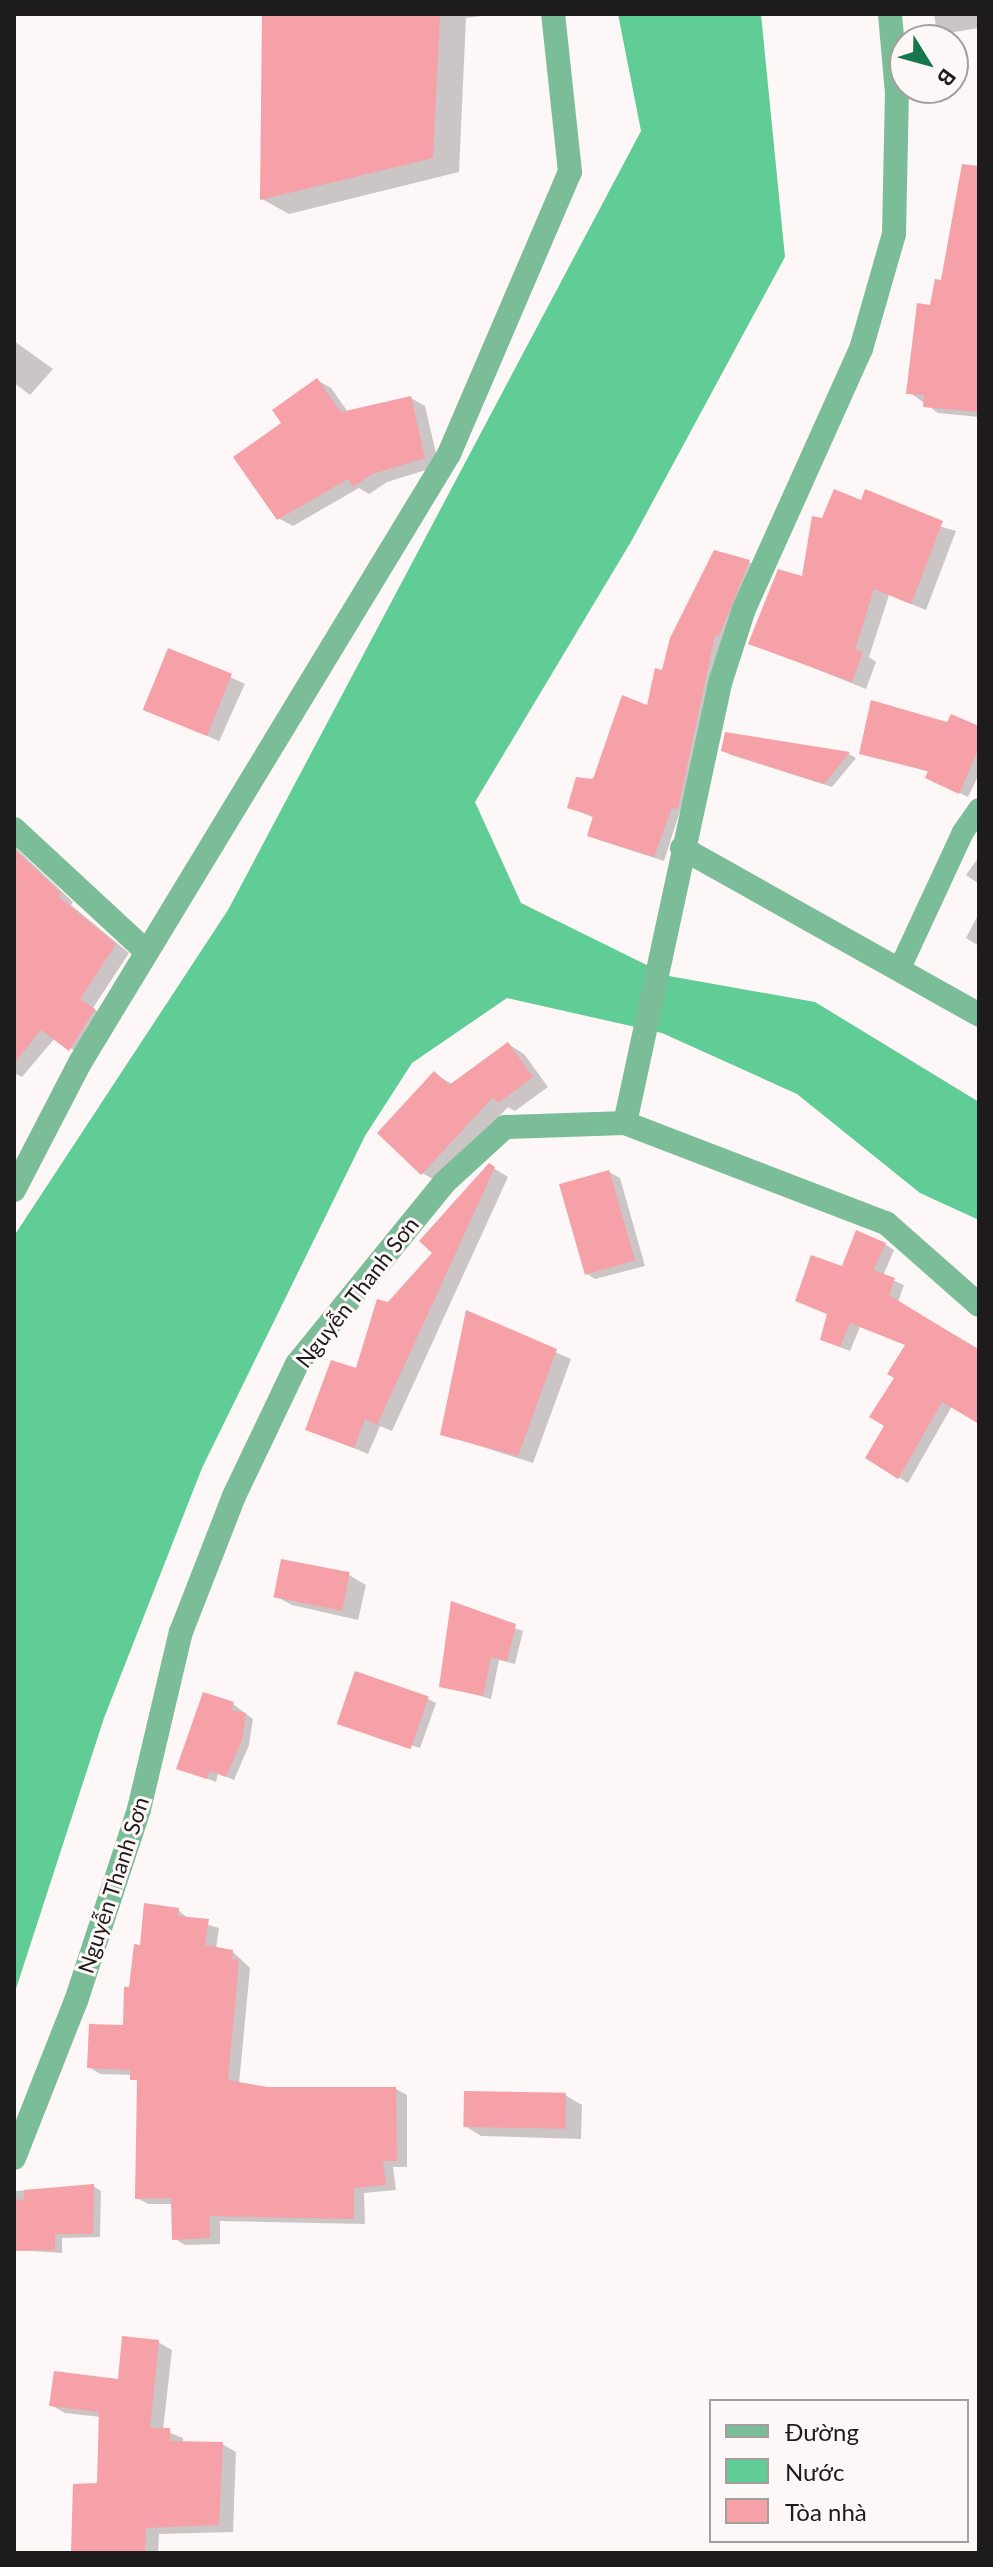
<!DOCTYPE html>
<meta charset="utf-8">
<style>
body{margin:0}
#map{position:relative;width:993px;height:2567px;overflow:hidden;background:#fef7f7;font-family:Lato,sans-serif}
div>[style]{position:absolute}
.water>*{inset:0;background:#60cc96}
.shadow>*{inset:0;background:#0003;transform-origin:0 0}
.building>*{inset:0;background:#f6a0a7;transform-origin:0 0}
.lane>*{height:22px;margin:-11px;padding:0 11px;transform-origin:11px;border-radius:11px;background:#7cbd99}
.street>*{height:24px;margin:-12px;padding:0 12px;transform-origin:12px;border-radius:12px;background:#7cbd99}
span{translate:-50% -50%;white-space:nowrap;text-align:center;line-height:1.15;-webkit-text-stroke:6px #fef7f7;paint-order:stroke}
.street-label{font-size:22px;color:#1d1b1b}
.frame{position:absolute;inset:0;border:16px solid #1d1b1b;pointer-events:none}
.legend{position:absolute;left:709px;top:2399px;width:260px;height:144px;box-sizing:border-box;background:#fef7f7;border:2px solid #a49f9f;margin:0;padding:10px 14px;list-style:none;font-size:24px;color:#1d1b1b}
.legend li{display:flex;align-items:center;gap:16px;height:40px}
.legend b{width:40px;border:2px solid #a49f9f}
.north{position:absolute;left:889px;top:24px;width:80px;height:80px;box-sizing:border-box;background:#fef7f7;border:2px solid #a49f9f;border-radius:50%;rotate:127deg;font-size:22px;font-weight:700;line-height:32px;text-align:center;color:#1d1b1b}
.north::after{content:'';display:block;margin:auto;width:28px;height:36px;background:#16774d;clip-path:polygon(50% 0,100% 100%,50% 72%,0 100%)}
</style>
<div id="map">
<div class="water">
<div style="clip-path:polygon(618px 14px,761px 14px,785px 257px,632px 540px,475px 802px,521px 903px,669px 976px,815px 1002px,979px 1102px,979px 1220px,920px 1193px,797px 1094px,662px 1033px,507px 998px,412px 1063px,365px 1136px,202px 1468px,104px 1718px,14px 1995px,14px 1236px,228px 910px,641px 131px)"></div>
</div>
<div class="shadow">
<div style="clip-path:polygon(264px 14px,498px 14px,466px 18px,459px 172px,289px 214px,262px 199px)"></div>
<div style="clip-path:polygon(934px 14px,979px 14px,979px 28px,948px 33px,936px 26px)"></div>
<div style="clip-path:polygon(979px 223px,979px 417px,938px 413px,909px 392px,931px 307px)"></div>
<div style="clip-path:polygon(14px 341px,53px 369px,30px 395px,14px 383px)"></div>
<div style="clip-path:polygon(317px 380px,331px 388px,348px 412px,411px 398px,425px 406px,439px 466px,387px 482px,369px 494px,359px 488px,293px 526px,278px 518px,284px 424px)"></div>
<div style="clip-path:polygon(862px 503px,956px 531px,926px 610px,889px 595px,869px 657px,876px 662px,866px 689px,751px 643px,803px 578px,823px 520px)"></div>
<div style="clip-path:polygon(749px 562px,758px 567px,664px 861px,599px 840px,589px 835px,594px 818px,570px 807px,648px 708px,664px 672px)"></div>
<div style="left:169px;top:650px;width:83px;height:63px;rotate:24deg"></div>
<div style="clip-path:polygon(948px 725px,979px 729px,979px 774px,968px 797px,935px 781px,930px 772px,861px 753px)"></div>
<div style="clip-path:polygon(727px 734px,849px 754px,856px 758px,832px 787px,731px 755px,723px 750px)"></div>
<div style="clip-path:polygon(14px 838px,17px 849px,73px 902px,71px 905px,129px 953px,93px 1008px,108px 1019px,84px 1057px,55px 1038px,22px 1077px,14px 1073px)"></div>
<div style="clip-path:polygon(979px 857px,979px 884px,966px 875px)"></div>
<div style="clip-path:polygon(979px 913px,979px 946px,966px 938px)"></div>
<div style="clip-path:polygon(508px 1044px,524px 1054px,548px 1087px,515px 1111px,508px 1107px,438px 1182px,422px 1173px,435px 1074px,452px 1084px)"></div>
<div style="clip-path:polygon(490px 1166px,508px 1177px,392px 1431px,380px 1426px,368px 1454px,308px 1429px,357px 1371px,389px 1305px,434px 1253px)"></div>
<div style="clip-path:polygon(609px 1172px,620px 1178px,645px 1266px,595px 1279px,584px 1272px)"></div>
<div style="clip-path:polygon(885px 1244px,894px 1250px,883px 1276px,904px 1285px,898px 1302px,979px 1349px,979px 1421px,952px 1406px,908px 1483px,868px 1458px,887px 1426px,907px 1345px,860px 1327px,850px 1351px,832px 1344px,822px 1339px,829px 1315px,797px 1300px)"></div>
<div style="clip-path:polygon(467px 1313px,571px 1359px,533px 1463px,442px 1434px)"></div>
<div style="clip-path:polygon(349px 1575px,366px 1585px,358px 1620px,292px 1605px,275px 1596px)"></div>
<div style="clip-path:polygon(490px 1620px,523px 1631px,515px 1664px,499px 1660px,491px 1699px,441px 1685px)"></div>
<div style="clip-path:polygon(204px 1695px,233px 1704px,253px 1719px,249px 1745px,234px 1780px,218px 1773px,216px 1782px,179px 1768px)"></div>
<div style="clip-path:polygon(428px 1699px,436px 1703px,420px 1748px,340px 1723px)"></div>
<div style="clip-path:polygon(178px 1910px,189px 1919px,219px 1928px,216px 1949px,233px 1952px,250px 1968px,239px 2084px,267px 2089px,396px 2089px,407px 2095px,407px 2167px,393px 2167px,396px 2190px,364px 2193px,365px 2224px,220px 2221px,220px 2244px,185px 2245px,174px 2238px,173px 2204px,148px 2204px,137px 2198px,139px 2083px,132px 2075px,100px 2074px,89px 2067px,125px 2027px,141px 1947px)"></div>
<div style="clip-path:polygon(565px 2095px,582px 2105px,581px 2139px,481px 2136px,465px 2126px)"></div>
<div style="clip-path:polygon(93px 2186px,101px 2191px,100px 2237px,62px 2238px,62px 2253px,16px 2250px,14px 2191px)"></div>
<div style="clip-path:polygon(158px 2342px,172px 2350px,163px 2430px,183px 2438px,183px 2443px,222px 2444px,236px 2452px,233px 2532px,159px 2534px,158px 2553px,73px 2553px,99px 2485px,101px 2417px,65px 2413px,51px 2405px,119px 2381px)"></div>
</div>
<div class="building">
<div style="clip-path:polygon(262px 14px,440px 14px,433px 158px,260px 200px)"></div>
<div style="clip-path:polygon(962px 164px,979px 166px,979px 412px,923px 407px,924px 395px,906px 394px,917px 303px,930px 305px,935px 279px,941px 280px)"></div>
<div style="clip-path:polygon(317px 378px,341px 412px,411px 396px,425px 458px,372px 474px,353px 487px,348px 479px,277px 520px,233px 457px,281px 423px,272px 410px)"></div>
<div style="clip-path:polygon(834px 489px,861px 500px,865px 489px,943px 521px,911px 604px,874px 589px,855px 650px,863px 652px,852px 682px,748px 644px,778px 569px,802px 576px,812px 516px,822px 518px)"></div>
<div style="clip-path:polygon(714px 550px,750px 560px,719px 636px,715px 635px,678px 809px,672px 808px,654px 857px,587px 836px,593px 816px,567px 808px,576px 777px,593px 779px,622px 695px,647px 705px,655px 668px,662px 670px,670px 638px)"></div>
<div style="left:168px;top:648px;width:69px;height:67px;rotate:22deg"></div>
<div style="clip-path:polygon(871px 700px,947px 722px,951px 714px,979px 726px,979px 747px,959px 794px,925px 778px,928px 771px,859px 754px)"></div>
<div style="clip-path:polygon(725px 732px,850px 752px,824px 784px,721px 751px)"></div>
<div style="clip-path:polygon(14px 849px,61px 893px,58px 896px,116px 944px,80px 999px,95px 1009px,69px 1051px,41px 1030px,14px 1063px)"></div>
<div style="clip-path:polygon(508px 1042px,533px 1077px,498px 1103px,493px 1097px,421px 1175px,377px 1133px,434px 1071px,449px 1085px)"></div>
<div style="clip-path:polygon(489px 1163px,495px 1167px,377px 1425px,365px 1419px,354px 1448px,305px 1430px,331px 1360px,356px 1368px,377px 1299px,388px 1302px,432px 1253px,419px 1241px)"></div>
<div style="left:609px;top:1170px;width:94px;height:52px;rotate:74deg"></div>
<div style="clip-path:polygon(856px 1230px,886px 1243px,873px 1270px,895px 1278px,889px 1295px,979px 1350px,979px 1424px,942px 1402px,898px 1479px,865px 1458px,884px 1426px,869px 1417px,894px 1378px,887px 1374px,905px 1345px,850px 1323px,840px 1347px,820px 1340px,827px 1314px,795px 1301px,811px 1255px,842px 1266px)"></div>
<div style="clip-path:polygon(466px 1310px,557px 1349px,518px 1456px,440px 1435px)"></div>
<div style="left:281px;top:1559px;width:70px;height:39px;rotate:11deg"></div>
<div style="clip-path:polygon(451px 1601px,516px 1624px,507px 1661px,491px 1657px,483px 1696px,439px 1687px)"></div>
<div style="left:355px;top:1671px;width:78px;height:56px;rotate:19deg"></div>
<div style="clip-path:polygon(203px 1692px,234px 1702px,231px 1710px,246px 1713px,242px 1740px,226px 1777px,210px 1771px,207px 1779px,176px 1769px)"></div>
<div style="clip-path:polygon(144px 1903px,179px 1908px,178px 1916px,209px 1919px,205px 1945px,233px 1950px,232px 1959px,239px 1960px,228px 2080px,267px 2087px,396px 2087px,397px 2161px,383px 2161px,386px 2185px,354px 2188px,354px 2219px,209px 2216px,210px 2238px,172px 2240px,171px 2198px,135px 2199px,137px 2080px,130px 2080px,130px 2070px,87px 2068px,89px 2024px,123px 2025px,124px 1987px,129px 1987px,134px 1944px,140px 1945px)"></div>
<div style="left:464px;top:2091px;width:102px;height:36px;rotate:1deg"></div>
<div style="clip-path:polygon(94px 2184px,93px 2234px,55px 2234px,55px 2250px,14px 2251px,14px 2199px,24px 2200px,24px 2190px)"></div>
<div style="clip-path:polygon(122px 2336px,159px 2340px,150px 2428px,170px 2428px,170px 2441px,223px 2442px,219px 2525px,146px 2528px,145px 2553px,71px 2553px,73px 2484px,97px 2483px,99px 2412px,49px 2406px,54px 2371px,118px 2379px)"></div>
</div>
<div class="lane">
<div style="left:899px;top:970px;width:152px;rotate:-65.1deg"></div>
<div style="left:963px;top:832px;width:28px;rotate:-55deg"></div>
</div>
<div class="street">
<div style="left:14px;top:829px;width:181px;rotate:42.8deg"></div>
<div style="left:682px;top:848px;width:341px;rotate:29.3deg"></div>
<div style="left:625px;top:1123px;width:453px;rotate:-77.8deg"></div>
<div style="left:721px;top:680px;width:75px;rotate:-72.1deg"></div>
<div style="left:744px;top:609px;width:285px;rotate:-65.8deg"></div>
<div style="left:861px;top:349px;width:120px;rotate:-74deg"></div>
<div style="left:894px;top:234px;width:141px;rotate:-88.8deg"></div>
<div style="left:897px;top:93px;width:79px;rotate:-95.1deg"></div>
<div style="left:14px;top:1190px;width:145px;rotate:-62.6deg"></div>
<div style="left:81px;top:1061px;width:710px;rotate:-58.77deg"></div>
<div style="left:449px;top:454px;width:307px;rotate:-66.8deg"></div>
<div style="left:570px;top:172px;width:159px;rotate:-96.1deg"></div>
<div style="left:14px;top:2158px;width:169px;rotate:-68.5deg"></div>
<div style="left:76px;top:2001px;width:202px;rotate:-71.8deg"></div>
<div style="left:139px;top:1809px;width:182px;rotate:-76.7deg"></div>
<div style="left:181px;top:1632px;width:146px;rotate:-68.7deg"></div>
<div style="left:234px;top:1496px;width:146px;rotate:-64.5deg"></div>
<div style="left:297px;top:1364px;width:235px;rotate:-50.9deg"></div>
<div style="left:445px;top:1182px;width:81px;rotate:-42.5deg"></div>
<div style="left:505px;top:1127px;width:120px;rotate:-1.9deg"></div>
<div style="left:625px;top:1123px;width:280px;rotate:21deg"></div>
<div style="left:886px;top:1223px;width:124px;rotate:41.4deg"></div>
</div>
<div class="street-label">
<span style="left:357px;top:1292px;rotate:-52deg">Nguyễn Thanh Sơn</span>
<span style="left:113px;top:1885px;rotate:-72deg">Nguyễn Thanh Sơn</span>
</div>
<div class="frame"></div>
<ul class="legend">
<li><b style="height:10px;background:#7cbd99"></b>Đường</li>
<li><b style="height:22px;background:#60cc96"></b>Nước</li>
<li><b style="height:22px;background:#f6a0a7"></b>Tòa nhà</li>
</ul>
<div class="north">B</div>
</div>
